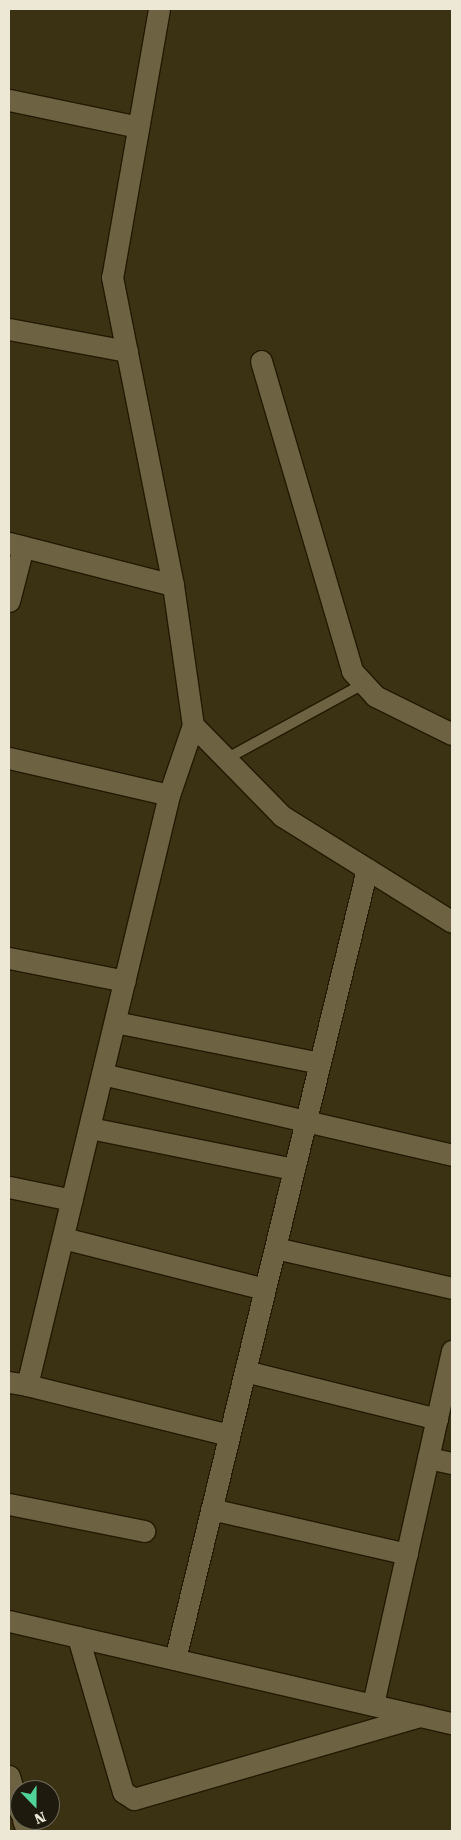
<!DOCTYPE html>
<style>
body{margin:0}
#map{position:relative;width:461px;height:1840px;overflow:hidden;background:#3b3113;font-family:"Roboto Serif",serif}
div>[style]{position:absolute}
.roads{filter:drop-shadow(1px 0 #221900) drop-shadow(-1px 0 #221900) drop-shadow(0 1px #221900) drop-shadow(0 -1px #221900)}
.lane>*{height:10px;margin:-5px;padding:0 5px;transform-origin:5px;border-radius:5px;background:#6d6343}
.street>*{height:21px;margin:-10.5px;padding:0 10.5px;transform-origin:10.5px;border-radius:10.5px;background:#6d6343}
span{translate:-50% -50%;white-space:nowrap;text-align:center;line-height:1.15;-webkit-text-stroke:4px #1e1a0d;paint-order:stroke}
.frame{position:absolute;inset:0;border:10px solid #ede8d6;pointer-events:none}
.north{position:absolute;left:10px;top:1780px;width:50px;height:50px;box-sizing:border-box;background:#1e1a0d;border:1px solid #716c5d;border-radius:50%;rotate:158deg;font-size:14px;font-weight:700;line-height:20px;text-align:center;color:#ede8d6}
.north::after{content:'';display:block;margin:auto;width:18px;height:22px;background:#50d398;clip-path:polygon(50% 0,100% 100%,50% 72%,0 100%)}
</style>
<div id="map">
<div class="roads">
<div class="lane">
<div style="left:226px;top:759px;width:154px;rotate:-28.7deg"></div>
</div>
<div class="street">
<div style="left:159px;top:9px;width:272px;rotate:99.9deg"></div>
<div style="left:112px;top:277px;width:314px;rotate:78.8deg"></div>
<div style="left:173px;top:585px;width:141px;rotate:81.9deg"></div>
<div style="left:193px;top:725px;width:127px;rotate:45.6deg"></div>
<div style="left:282px;top:816px;width:200px;rotate:31.9deg"></div>
<div style="left:9px;top:100px;width:132px;rotate:11.8deg"></div>
<div style="left:9px;top:329px;width:120px;rotate:10.6deg"></div>
<div style="left:261px;top:361px;width:323px;rotate:73.6deg"></div>
<div style="left:352px;top:671px;width:34px;rotate:47deg"></div>
<div style="left:375px;top:696px;width:86px;rotate:26.3deg"></div>
<div style="left:9px;top:543px;width:169px;rotate:14.4deg"></div>
<div style="left:9px;top:601px;width:56px;rotate:-75.5deg"></div>
<div style="left:193px;top:725px;width:74px;rotate:108.9deg"></div>
<div style="left:169px;top:795px;width:607px;rotate:103.53deg"></div>
<div style="left:27px;top:1385px;width:208px;rotate:13.9deg"></div>
<div style="left:9px;top:758px;width:164px;rotate:13deg"></div>
<div style="left:9px;top:958px;width:118px;rotate:11.2deg"></div>
<div style="left:115px;top:1022px;width:209px;rotate:11.3deg"></div>
<div style="left:102px;top:1074px;width:359px;rotate:13deg"></div>
<div style="left:90px;top:1128px;width:208px;rotate:11.4deg"></div>
<div style="left:9px;top:1187px;width:64px;rotate:11.7deg"></div>
<div style="left:63px;top:1238px;width:208px;rotate:14.2deg"></div>
<div style="left:275px;top:1248px;width:181px;rotate:12.7deg"></div>
<div style="left:245px;top:1371px;width:198px;rotate:14deg"></div>
<div style="left:9px;top:1382px;width:18px;rotate:9deg"></div>
<div style="left:428px;top:1458px;width:25px;rotate:12deg"></div>
<div style="left:9px;top:1504px;width:138px;rotate:11.3deg"></div>
<div style="left:211px;top:1509px;width:201px;rotate:12.9deg"></div>
<div style="left:9px;top:1621px;width:455px;rotate:13deg"></div>
<div style="left:78px;top:1637px;width:161px;rotate:73.8deg"></div>
<div style="left:123px;top:1792px;width:13px;rotate:32deg"></div>
<div style="left:134px;top:1799px;width:298px;rotate:-16.2deg"></div>
<div style="left:175px;top:1659px;width:813px;rotate:-76.34deg"></div>
<div style="left:373px;top:1704px;width:362px;rotate:-77.4deg"></div>
<div style="left:9px;top:1776px;width:37px;rotate:73deg"></div>
<div style="left:23px;top:1820px;width:12px;rotate:70deg"></div>
</div>
</div>
<div class="frame"></div>
<div class="north">N</div>
</div>
